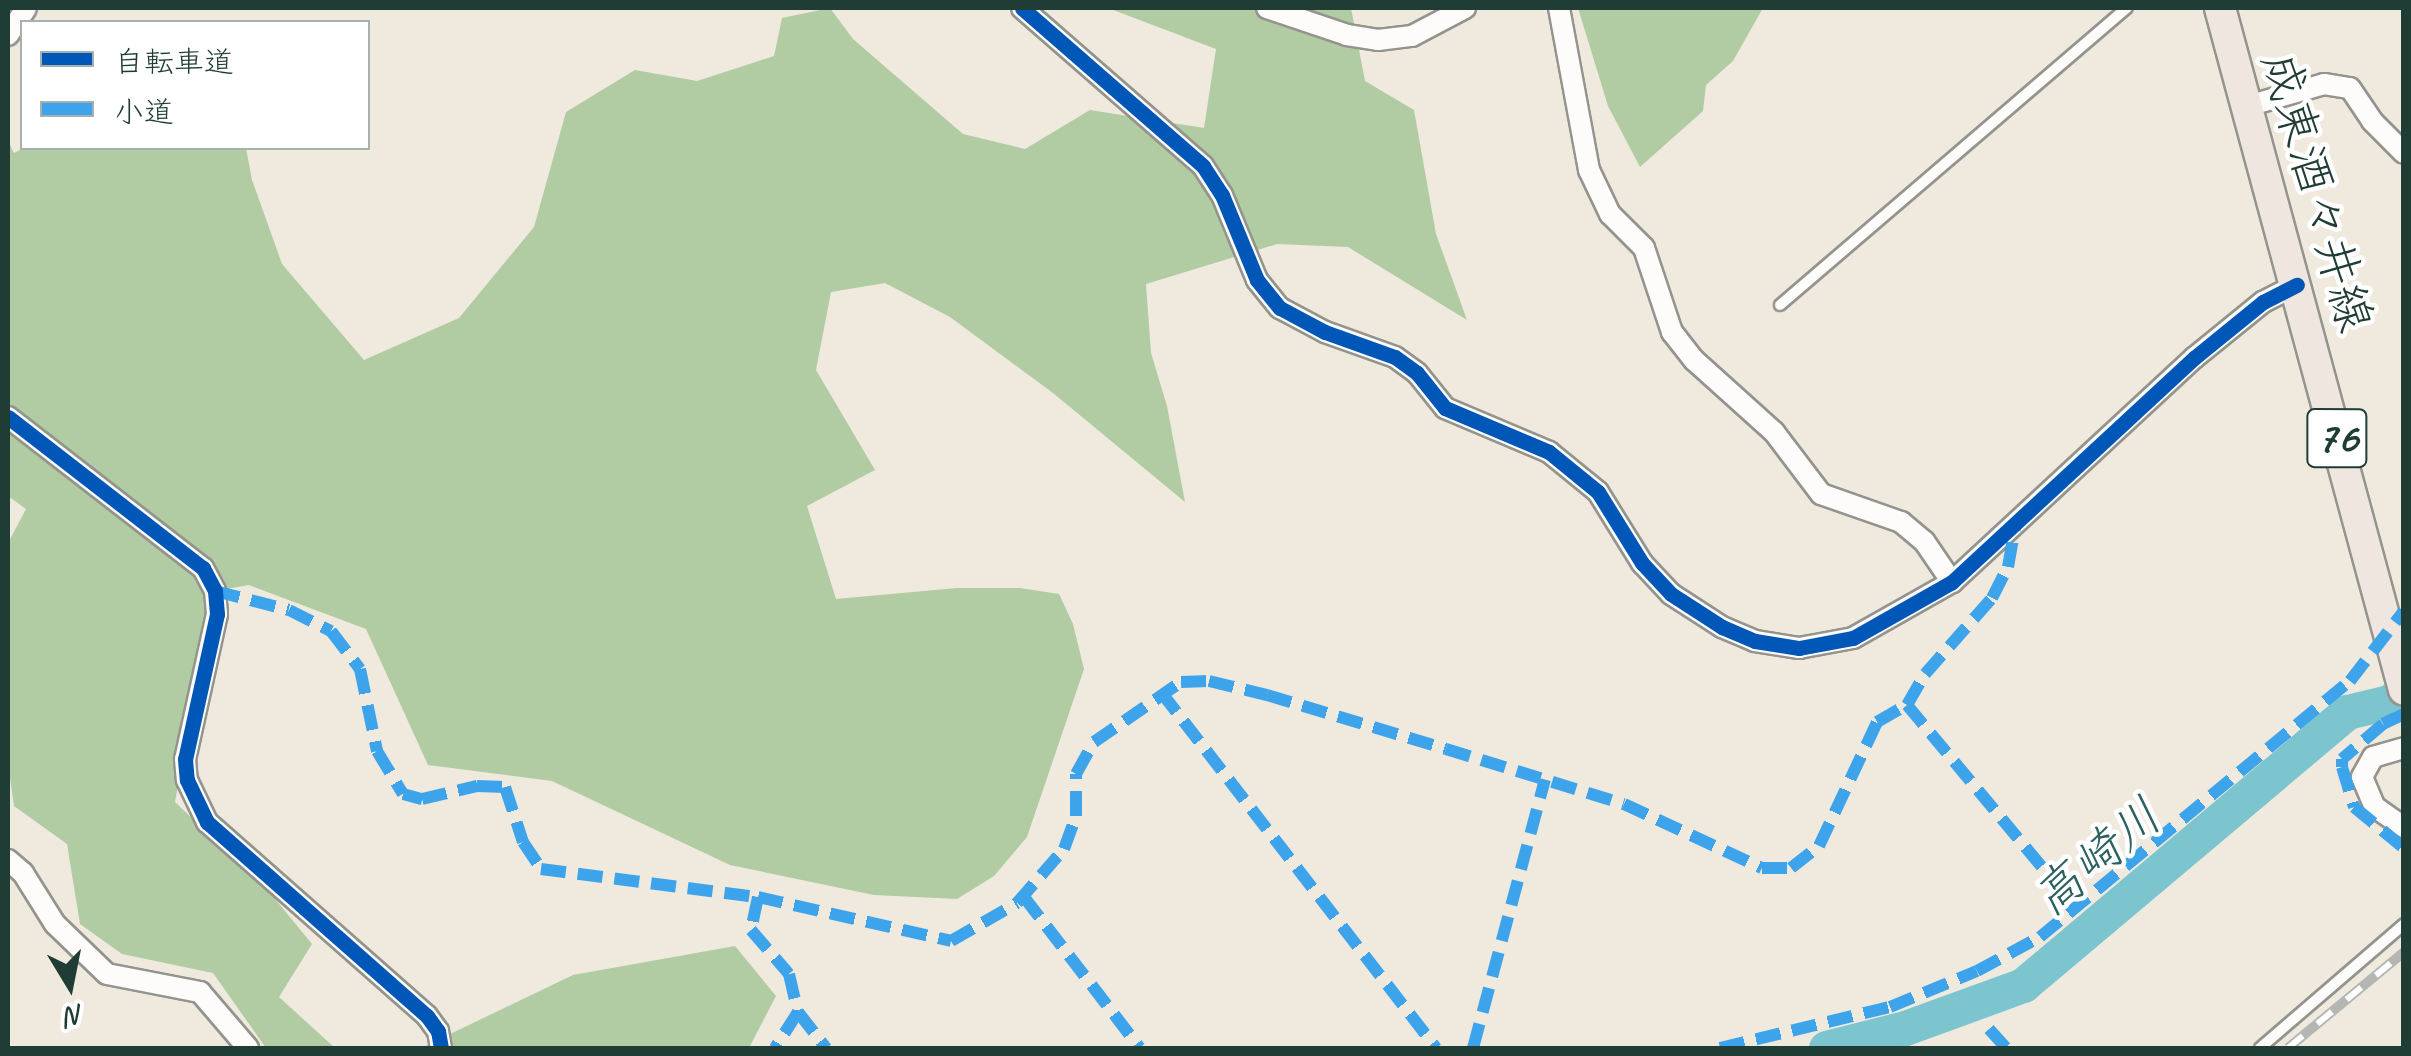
<!DOCTYPE html>
<meta charset="utf-8">
<style>
body{margin:0}
#map{position:relative;width:2411px;height:1056px;overflow:hidden;background:#efe9de;font-family:Caveat,"Klee One",sans-serif}
div>[style]{position:absolute}
.forest>*{inset:0;background:#b1cca2}
.river>*{height:35px;margin:-17.5px;padding:0 17.5px;transform-origin:17.5px;border-radius:17.5px;background:#7cc5cf}
.roads{filter:drop-shadow(2px 0 #93948e) drop-shadow(-2px 0 #93948e) drop-shadow(0 2px #93948e) drop-shadow(0 -2px #93948e)}
.lane>*{height:10px;margin:-5px;padding:0 5px;transform-origin:5px;border-radius:5px;background:#fdfcfa}
.street>*{height:20px;margin:-10px;padding:0 10px;transform-origin:10px;border-radius:10px;background:#fdfcfa}
.primary>*{height:30px;margin:-15px;padding:0 15px;transform-origin:15px;border-radius:15px;background:#efe6e0}
.rail>*{height:10px;margin-top:-5px;transform-origin:0;background:repeating-linear-gradient(90deg,#fff 0 19px,#b4b6b4 0 38px);box-sizing:border-box;border-block:2px solid #b4b6b4}
.quiet>*{height:12px;margin-top:-6px;transform-origin:0;background:repeating-linear-gradient(90deg,#3da4eb 0 25px,transparent 0 37px)}
.cycleway>*{height:15px;margin:-7.5px;padding:0 7.5px;transform-origin:7.5px;border-radius:7.5px;background:#0057b8}
span{translate:-50% -50%;white-space:nowrap;text-align:center;line-height:1.15;-webkit-text-stroke:9px #fff;paint-order:stroke}
.shield-label span{padding:2px 8px;background:#fff;border:2px solid;border-radius:8px;-webkit-text-stroke-width:0}
.shield-label{font-size:45px;color:#1f3d34;font-weight:700}
.street-label{font-size:48px;color:#1f3d34}
.water-label{font-size:50px;color:#2c6160;font-style:italic}
.frame{position:absolute;inset:0;border:10px solid #1f3d34;pointer-events:none}
.legend{position:absolute;left:20px;top:20px;width:350px;height:130px;box-sizing:border-box;background:#fff;border:2px solid #a5b1ae;margin:0;padding:12px 18px;list-style:none;font-size:30px;color:#1f3d34}
.legend li{display:flex;align-items:center;gap:20px;height:50px}
.legend b{width:50px;border:2px solid #a5b1ae}
.north{position:absolute;left:20px;top:936px;width:100px;height:100px;-webkit-text-stroke:8px #fff;paint-order:stroke;rotate:170deg;font-size:28px;font-weight:700;line-height:40px;text-align:center;color:#1f3d34}
.north::after{content:'';display:block;margin:auto;width:35px;height:45px;background:#1f3d34;clip-path:polygon(50% 0,100% 100%,50% 72%,0 100%)}
</style>
<div id="map">
<div class="forest">
<div style="clip-path:polygon(830px 8px,853px 39px,963px 134px,1025px 149px,1090px 110px,1204px 128px,1216px 49px,1108px 8px,1351px 8px,1365px 81px,1414px 110px,1436px 234px,1467px 320px,1348px 247px,1277px 244px,1146px 284px,1151px 353px,1167px 406px,1185px 502px,1053px 393px,950px 317px,885px 283px,831px 292px,816px 370px,875px 470px,807px 506px,836px 599px,957px 588px,1020px 588px,1059px 594px,1073px 624px,1084px 669px,1027px 837px,994px 876px,957px 899px,874px 895px,730px 865px,552px 781px,428px 765px,366px 629px,249px 585px,215px 591px,175px 802px,271px 894px,312px 944px,279px 997px,335px 1048px,266px 1048px,213px 973px,122px 954px,80px 924px,67px 844px,14px 806px,8px 764px,8px 543px,26px 509px,8px 496px,8px 141px,14px 153px,24px 148px,246px 148px,252px 180px,282px 264px,364px 360px,459px 318px,534px 227px,566px 112px,635px 70px,697px 81px,774px 56px,782px 18px)"></div>
<div style="clip-path:polygon(1578px 8px,1763px 8px,1733px 61px,1706px 85px,1703px 111px,1640px 167px,1608px 106px)"></div>
<div style="clip-path:polygon(735px 946px,776px 996px,749px 1048px,421px 1048px,573px 975px)"></div>
</div>
<div class="river">
<div style="left:1826px;top:1048px;width:81px;rotate:-14.2deg"></div>
<div style="left:1905px;top:1028px;width:126px;rotate:-20deg"></div>
<div style="left:2023px;top:985px;width:424px;rotate:-40.1deg"></div>
<div style="left:2347px;top:712px;width:43px;rotate:-13.4deg"></div>
<div style="left:2389px;top:702px;width:19px;rotate:-36deg"></div>
</div>
<div class="roads">
<div class="lane">
<div style="left:1780px;top:305px;width:457px;rotate:-40.6deg"></div>
<div style="left:2260px;top:1048px;width:190px;rotate:-40.7deg"></div>
</div>
<div class="street">
<div style="left:1022px;top:8px;width:240px;rotate:41.1deg"></div>
<div style="left:1203px;top:166px;width:35px;rotate:57deg"></div>
<div style="left:1222px;top:195px;width:92px;rotate:67.6deg"></div>
<div style="left:1257px;top:280px;width:36px;rotate:51deg"></div>
<div style="left:1280px;top:308px;width:51px;rotate:28.1deg"></div>
<div style="left:1325px;top:332px;width:74px;rotate:19.7deg"></div>
<div style="left:1395px;top:357px;width:27px;rotate:36deg"></div>
<div style="left:1417px;top:373px;width:45px;rotate:51.3deg"></div>
<div style="left:1445px;top:408px;width:113px;rotate:22.9deg"></div>
<div style="left:1549px;top:452px;width:63px;rotate:39.2deg"></div>
<div style="left:1598px;top:492px;width:84px;rotate:58.2deg"></div>
<div style="left:1642px;top:563px;width:42px;rotate:46.9deg"></div>
<div style="left:1671px;top:594px;width:61px;rotate:32.9deg"></div>
<div style="left:1722px;top:627px;width:36px;rotate:23deg"></div>
<div style="left:1755px;top:641px;width:45px;rotate:9deg"></div>
<div style="left:1799px;top:648px;width:55px;rotate:-10.5deg"></div>
<div style="left:1853px;top:638px;width:114px;rotate:-29.5deg"></div>
<div style="left:1952px;top:582px;width:330px;rotate:-42.8deg"></div>
<div style="left:2194px;top:358px;width:89px;rotate:-39.1deg"></div>
<div style="left:2263px;top:302px;width:38px;rotate:-27deg"></div>
<div style="left:1267px;top:8px;width:84px;rotate:18.6deg"></div>
<div style="left:1347px;top:35px;width:31px;rotate:9deg"></div>
<div style="left:1378px;top:40px;width:34px;rotate:-7deg"></div>
<div style="left:1412px;top:36px;width:60px;rotate:-27.8deg"></div>
<div style="left:1559px;top:8px;width:165px;rotate:79.5deg"></div>
<div style="left:1589px;top:170px;width:49px;rotate:64.5deg"></div>
<div style="left:1610px;top:214px;width:48px;rotate:45deg"></div>
<div style="left:1644px;top:248px;width:89px;rotate:71.6deg"></div>
<div style="left:1672px;top:332px;width:36px;rotate:52deg"></div>
<div style="left:1694px;top:360px;width:108px;rotate:42deg"></div>
<div style="left:1774px;top:432px;width:78px;rotate:52.8deg"></div>
<div style="left:1821px;top:494px;width:85px;rotate:19.3deg"></div>
<div style="left:1901px;top:522px;width:30px;rotate:40deg"></div>
<div style="left:1924px;top:541px;width:50px;rotate:55.7deg"></div>
<div style="left:8px;top:35px;width:32px;rotate:-56deg"></div>
<div style="left:2244px;top:107px;width:83px;rotate:-16deg"></div>
<div style="left:2324px;top:84px;width:26px;rotate:9deg"></div>
<div style="left:2350px;top:88px;width:40px;rotate:56deg"></div>
<div style="left:2372px;top:121px;width:45px;rotate:45deg"></div>
<div style="left:8px;top:417px;width:247px;rotate:37.8deg"></div>
<div style="left:203px;top:568px;width:26px;rotate:62deg"></div>
<div style="left:215px;top:591px;width:23px;rotate:85deg"></div>
<div style="left:217px;top:614px;width:148px;rotate:102.4deg"></div>
<div style="left:185px;top:759px;width:21px;rotate:85deg"></div>
<div style="left:187px;top:780px;width:47px;rotate:64.5deg"></div>
<div style="left:207px;top:822px;width:293px;rotate:41.4deg"></div>
<div style="left:427px;top:1016px;width:19px;rotate:54deg"></div>
<div style="left:438px;top:1031px;width:17px;rotate:80deg"></div>
<div style="left:2404px;top:748px;width:32px;rotate:164deg"></div>
<div style="left:2373px;top:757px;width:23px;rotate:119deg"></div>
<div style="left:2362px;top:777px;width:33px;rotate:67deg"></div>
<div style="left:2375px;top:807px;width:35px;rotate:35deg"></div>
<div style="left:8px;top:860px;width:20px;rotate:41deg"></div>
<div style="left:23px;top:873px;width:60px;rotate:57.9deg"></div>
<div style="left:55px;top:924px;width:72px;rotate:43.9deg"></div>
<div style="left:107px;top:974px;width:95px;rotate:11deg"></div>
<div style="left:200px;top:992px;width:74px;rotate:49.4deg"></div>
</div>
<div class="primary">
<div style="left:2220px;top:8px;width:706px;rotate:74.9deg"></div>
</div>
</div>
<div class="rail">
<div style="left:2288px;top:1048px;width:151px;rotate:-39.6deg"></div>
</div>
<div class="quiet">
<div style="left:215px;top:591px;width:76px;rotate:14.4deg"></div>
<div style="left:289px;top:610px;width:47px;rotate:26.6deg"></div>
<div style="left:331px;top:631px;width:48px;rotate:52.7deg"></div>
<div style="left:360px;top:669px;width:84px;rotate:78.3deg"></div>
<div style="left:377px;top:751px;width:50px;rotate:58.8deg"></div>
<div style="left:403px;top:794px;width:20px;rotate:15deg"></div>
<div style="left:422px;top:799px;width:57px;rotate:-13.3deg"></div>
<div style="left:477px;top:786px;width:28px;rotate:2deg"></div>
<div style="left:505px;top:787px;width:58px;rotate:71.9deg"></div>
<div style="left:523px;top:842px;width:32px;rotate:56deg"></div>
<div style="left:541px;top:869px;width:219px;rotate:7.4deg"></div>
<div style="left:758px;top:897px;width:198px;rotate:12.8deg"></div>
<div style="left:951px;top:941px;width:76px;rotate:-29.9deg"></div>
<div style="left:1017px;top:903px;width:72px;rotate:-49deg"></div>
<div style="left:1064px;top:849px;width:35px;rotate:-70deg"></div>
<div style="left:1076px;top:816px;width:42px;rotate:-90deg"></div>
<div style="left:1076px;top:774px;width:37px;rotate:-61deg"></div>
<div style="left:1094px;top:742px;width:106px;rotate:-34.6deg"></div>
<div style="left:1181px;top:682px;width:28px;rotate:-2deg"></div>
<div style="left:1209px;top:681px;width:60px;rotate:13.6deg"></div>
<div style="left:1267px;top:695px;width:187px;rotate:16.8deg"></div>
<div style="left:1446px;top:749px;width:186px;rotate:17.2deg"></div>
<div style="left:1624px;top:804px;width:152px;rotate:24.9deg"></div>
<div style="left:1762px;top:868px;width:29px"></div>
<div style="left:1791px;top:868px;width:36px;rotate:-38deg"></div>
<div style="left:1819px;top:846px;width:137px;rotate:-64.9deg"></div>
<div style="left:1877px;top:722px;width:34px;rotate:-30deg"></div>
<div style="left:1907px;top:705px;width:36px;rotate:-60deg"></div>
<div style="left:1925px;top:674px;width:101px;rotate:-48.6deg"></div>
<div style="left:1992px;top:598px;width:35px;rotate:-63deg"></div>
<div style="left:2008px;top:567px;width:40px;rotate:-80deg"></div>
<div style="left:1161px;top:692px;width:450px;rotate:52.3deg"></div>
<div style="left:1907px;top:705px;width:266px;rotate:50.2deg"></div>
<div style="left:2404px;top:714px;width:23px;rotate:155deg"></div>
<div style="left:2383px;top:724px;width:54px;rotate:139.5deg"></div>
<div style="left:2342px;top:759px;width:8px;rotate:90deg"></div>
<div style="left:2342px;top:767px;width:42px;rotate:73.3deg"></div>
<div style="left:2354px;top:807px;width:65px;rotate:39.4deg"></div>
<div style="left:758px;top:897px;width:34px;rotate:102deg"></div>
<div style="left:751px;top:930px;width:58px;rotate:49.2deg"></div>
<div style="left:789px;top:974px;width:39px;rotate:77deg"></div>
<div style="left:798px;top:1012px;width:43px;rotate:122.6deg"></div>
<div style="left:1024px;top:897px;width:190px;rotate:52.5deg"></div>
<div style="left:798px;top:1012px;width:46px;rotate:52.1deg"></div>
<div style="left:1989px;top:1029px;width:25px;rotate:48deg"></div>
<div style="left:1473px;top:1048px;width:278px;rotate:-75deg"></div>
<div style="left:1720px;top:1048px;width:175px;rotate:-13.6deg"></div>
<div style="left:1890px;top:1007px;width:94px;rotate:-22.5deg"></div>
<div style="left:1977px;top:971px;width:72px;rotate:-28.4deg"></div>
<div style="left:2040px;top:937px;width:402px;rotate:-39.6deg"></div>
<div style="left:2350px;top:681px;width:88px;rotate:-52.4deg"></div>
</div>
<div class="cycleway">
<div style="left:1022px;top:8px;width:240px;rotate:41.1deg"></div>
<div style="left:1203px;top:166px;width:35px;rotate:57deg"></div>
<div style="left:1222px;top:195px;width:92px;rotate:67.6deg"></div>
<div style="left:1257px;top:280px;width:36px;rotate:51deg"></div>
<div style="left:1280px;top:308px;width:51px;rotate:28.1deg"></div>
<div style="left:1325px;top:332px;width:74px;rotate:19.7deg"></div>
<div style="left:1395px;top:357px;width:27px;rotate:36deg"></div>
<div style="left:1417px;top:373px;width:45px;rotate:51.3deg"></div>
<div style="left:1445px;top:408px;width:113px;rotate:22.9deg"></div>
<div style="left:1549px;top:452px;width:63px;rotate:39.2deg"></div>
<div style="left:1598px;top:492px;width:84px;rotate:58.2deg"></div>
<div style="left:1642px;top:563px;width:42px;rotate:46.9deg"></div>
<div style="left:1671px;top:594px;width:61px;rotate:32.9deg"></div>
<div style="left:1722px;top:627px;width:36px;rotate:23deg"></div>
<div style="left:1755px;top:641px;width:45px;rotate:9deg"></div>
<div style="left:1799px;top:648px;width:55px;rotate:-10.5deg"></div>
<div style="left:1853px;top:638px;width:114px;rotate:-29.5deg"></div>
<div style="left:1952px;top:582px;width:330px;rotate:-42.8deg"></div>
<div style="left:2194px;top:358px;width:89px;rotate:-39.1deg"></div>
<div style="left:2263px;top:302px;width:38px;rotate:-27deg"></div>
<div style="left:8px;top:417px;width:247px;rotate:37.8deg"></div>
<div style="left:203px;top:568px;width:26px;rotate:62deg"></div>
<div style="left:215px;top:591px;width:23px;rotate:85deg"></div>
<div style="left:217px;top:614px;width:148px;rotate:102.4deg"></div>
<div style="left:185px;top:759px;width:21px;rotate:85deg"></div>
<div style="left:187px;top:780px;width:47px;rotate:64.5deg"></div>
<div style="left:207px;top:822px;width:293px;rotate:41.4deg"></div>
<div style="left:427px;top:1016px;width:19px;rotate:54deg"></div>
<div style="left:438px;top:1031px;width:17px;rotate:80deg"></div>
</div>
<div class="shield-label">
<span style="left:2337px;top:438px">76</span>
</div>
<div class="street-label">
<span style="left:2317px;top:192px;rotate:74deg">成東酒々井線</span>
</div>
<div class="water-label">
<span style="left:2097px;top:857px;rotate:-40deg">高崎川</span>
</div>
<div class="frame"></div>
<ul class="legend">
<li><b style="height:12px;background:#0057b8"></b>自転車道</li>
<li><b style="height:12px;background:#3da4eb"></b>小道</li>
</ul>
<div class="north">N</div>
</div>
